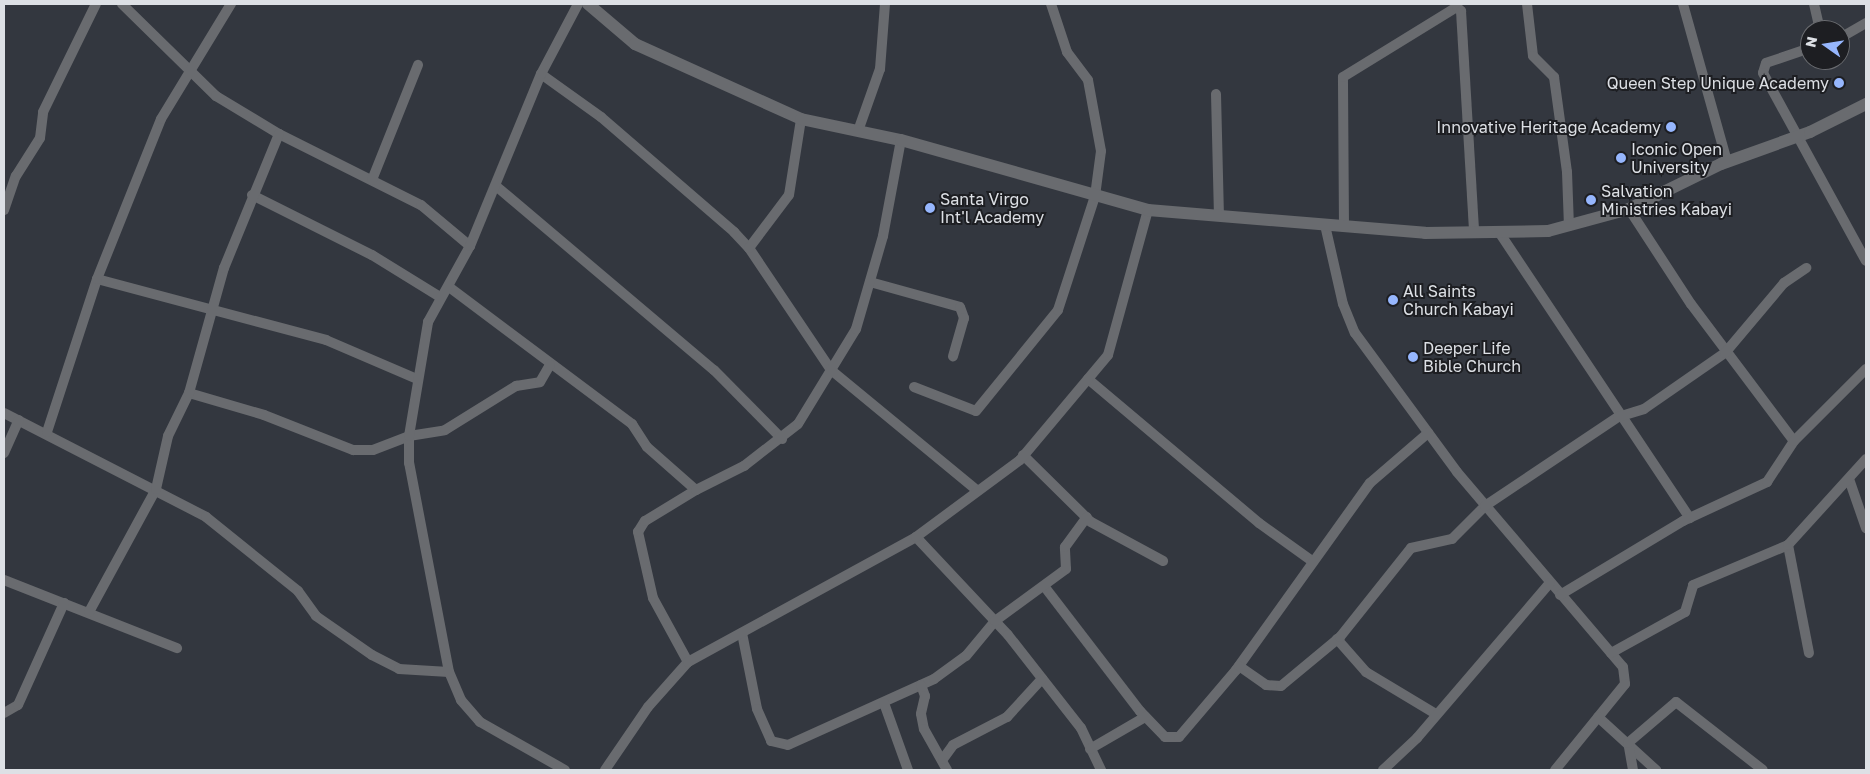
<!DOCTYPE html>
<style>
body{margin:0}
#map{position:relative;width:1870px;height:774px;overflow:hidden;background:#33373f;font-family:"Golos Text",sans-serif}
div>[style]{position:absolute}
.minor>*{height:10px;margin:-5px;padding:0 5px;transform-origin:5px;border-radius:5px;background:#696b6f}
.tertiary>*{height:12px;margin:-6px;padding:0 6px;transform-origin:6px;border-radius:6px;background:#696b6f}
.dots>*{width:14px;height:14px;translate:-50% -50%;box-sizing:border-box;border:2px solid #1d1e22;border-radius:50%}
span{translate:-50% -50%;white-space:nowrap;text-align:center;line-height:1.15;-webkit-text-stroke:4px #1d1e22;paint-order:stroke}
.poi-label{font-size:16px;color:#dde0e5}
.right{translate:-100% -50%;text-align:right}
.left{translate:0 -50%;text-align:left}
.frame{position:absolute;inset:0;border:5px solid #dde0e5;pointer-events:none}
.north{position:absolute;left:1800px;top:20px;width:50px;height:50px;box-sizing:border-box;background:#1d1e22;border:1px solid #6a6c70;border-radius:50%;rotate:283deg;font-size:14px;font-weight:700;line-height:20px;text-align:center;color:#dde0e5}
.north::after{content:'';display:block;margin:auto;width:18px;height:22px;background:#96b6fd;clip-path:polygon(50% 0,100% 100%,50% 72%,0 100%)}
</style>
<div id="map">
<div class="minor">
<div style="left:122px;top:4px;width:132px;rotate:44.4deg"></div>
<div style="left:216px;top:96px;width:74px;rotate:31.1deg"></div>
<div style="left:279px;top:134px;width:159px;rotate:26.6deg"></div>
<div style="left:421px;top:205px;width:64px;rotate:39.9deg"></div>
<div style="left:1527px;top:4px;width:52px;rotate:83.4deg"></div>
<div style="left:1533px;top:56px;width:30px;rotate:45deg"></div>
<div style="left:1554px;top:77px;width:96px;rotate:82.2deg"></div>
<div style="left:1567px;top:172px;width:54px;rotate:87.9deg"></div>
<div style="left:1683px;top:4px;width:164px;rotate:74.4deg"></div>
<div style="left:1814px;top:4px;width:27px;rotate:77deg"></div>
<div style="left:1840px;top:38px;width:30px;rotate:-30deg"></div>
<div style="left:1810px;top:48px;width:46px;rotate:161.2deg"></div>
<div style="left:1766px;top:63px;width:10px;rotate:107deg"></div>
<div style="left:1763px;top:73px;width:214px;rotate:61.3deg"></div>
<div style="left:541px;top:74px;width:74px;rotate:35.6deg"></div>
<div style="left:601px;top:117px;width:176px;rotate:40.8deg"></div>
<div style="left:734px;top:232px;width:22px;rotate:47deg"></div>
<div style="left:749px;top:248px;width:147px;rotate:56.1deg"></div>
<div style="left:831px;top:370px;width:190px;rotate:39.5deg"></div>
<div style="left:1216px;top:94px;width:122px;rotate:88.6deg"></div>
<div style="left:858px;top:131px;width:66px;rotate:-70.5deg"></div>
<div style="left:880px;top:69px;width:65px;rotate:-85.6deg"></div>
<div style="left:372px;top:180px;width:124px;rotate:-68.2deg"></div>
<div style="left:496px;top:186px;width:285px;rotate:40.2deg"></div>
<div style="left:714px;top:370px;width:97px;rotate:45.4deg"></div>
<div style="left:252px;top:195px;width:134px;rotate:26.6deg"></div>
<div style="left:372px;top:255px;width:80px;rotate:31.7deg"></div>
<div style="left:1629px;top:209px;width:113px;rotate:56.9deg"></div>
<div style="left:1691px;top:304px;width:171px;rotate:53.1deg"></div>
<div style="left:4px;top:210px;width:36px;rotate:-71deg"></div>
<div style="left:16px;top:176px;width:45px;rotate:-57.7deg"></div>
<div style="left:40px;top:138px;width:26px;rotate:-83deg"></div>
<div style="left:43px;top:112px;width:120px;rotate:-63.9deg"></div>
<div style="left:1325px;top:225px;width:81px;rotate:77.2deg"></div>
<div style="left:1343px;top:304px;width:31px;rotate:68deg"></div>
<div style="left:1355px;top:333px;width:172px;rotate:53.7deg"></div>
<div style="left:1457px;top:472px;width:256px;rotate:49.6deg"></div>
<div style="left:1623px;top:667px;width:17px;rotate:83deg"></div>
<div style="left:1625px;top:684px;width:111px;rotate:129.1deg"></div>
<div style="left:1344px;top:227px;width:150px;rotate:-90.4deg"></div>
<div style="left:1343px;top:77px;width:134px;rotate:-31.6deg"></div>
<div style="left:1457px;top:7px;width:6px;rotate:45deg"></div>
<div style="left:1461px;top:11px;width:221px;rotate:86.6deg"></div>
<div style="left:1499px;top:232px;width:344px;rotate:56.3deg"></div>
<div style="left:749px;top:248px;width:66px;rotate:-53deg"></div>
<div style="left:789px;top:195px;width:77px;rotate:-81deg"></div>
<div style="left:97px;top:279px;width:237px;rotate:14.9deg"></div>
<div style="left:326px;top:340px;width:99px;rotate:23.2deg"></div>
<div style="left:870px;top:282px;width:93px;rotate:15.5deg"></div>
<div style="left:960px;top:307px;width:12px;rotate:70deg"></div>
<div style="left:964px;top:318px;width:40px;rotate:106deg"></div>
<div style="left:449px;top:287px;width:229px;rotate:36.8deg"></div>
<div style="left:632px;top:424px;width:27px;rotate:57deg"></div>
<div style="left:647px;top:447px;width:65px;rotate:41.3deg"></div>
<div style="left:1088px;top:379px;width:224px;rotate:40.1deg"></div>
<div style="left:1259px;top:523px;width:65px;rotate:35.6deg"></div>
<div style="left:914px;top:387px;width:66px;rotate:21.2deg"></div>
<div style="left:976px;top:411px;width:130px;rotate:-50.9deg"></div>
<div style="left:1058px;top:310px;width:120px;rotate:-72deg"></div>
<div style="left:1095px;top:196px;width:45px;rotate:-82.4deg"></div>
<div style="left:1101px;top:151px;width:72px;rotate:-100.4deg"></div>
<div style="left:1088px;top:80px;width:35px;rotate:-127deg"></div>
<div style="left:1067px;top:52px;width:51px;rotate:-108.4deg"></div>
<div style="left:189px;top:393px;width:78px;rotate:16.3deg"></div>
<div style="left:264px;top:415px;width:96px;rotate:21.5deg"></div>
<div style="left:353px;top:450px;width:20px"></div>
<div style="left:373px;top:450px;width:39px;rotate:-21deg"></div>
<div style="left:409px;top:436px;width:36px;rotate:-9deg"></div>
<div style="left:445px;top:430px;width:84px;rotate:-31.8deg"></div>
<div style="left:516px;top:386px;width:24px;rotate:-9deg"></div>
<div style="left:540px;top:382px;width:20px;rotate:-60deg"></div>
<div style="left:4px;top:413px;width:227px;rotate:27.2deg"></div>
<div style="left:206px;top:517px;width:118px;rotate:38.8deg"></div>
<div style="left:298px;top:591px;width:31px;rotate:54deg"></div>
<div style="left:316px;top:616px;width:68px;rotate:34.9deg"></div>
<div style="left:372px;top:655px;width:30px;rotate:27deg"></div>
<div style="left:399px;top:669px;width:50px;rotate:3.4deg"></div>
<div style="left:47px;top:432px;width:161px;rotate:-71.9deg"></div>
<div style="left:97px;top:279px;width:172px;rotate:-68.2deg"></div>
<div style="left:161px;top:119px;width:135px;rotate:-58.7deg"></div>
<div style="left:4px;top:453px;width:36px;rotate:-66deg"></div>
<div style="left:1023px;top:455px;width:95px;rotate:44.6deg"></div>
<div style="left:1091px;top:522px;width:82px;rotate:28.4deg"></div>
<div style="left:1849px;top:479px;width:52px;rotate:70.9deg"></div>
<div style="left:916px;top:537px;width:134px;rotate:46.8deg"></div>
<div style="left:1008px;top:635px;width:118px;rotate:51.9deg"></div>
<div style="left:1081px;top:728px;width:47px;rotate:64.5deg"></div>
<div style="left:1788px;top:545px;width:110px;rotate:79deg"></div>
<div style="left:4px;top:580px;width:186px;rotate:21.5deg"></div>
<div style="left:1044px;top:586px;width:158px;rotate:52.5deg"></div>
<div style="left:1140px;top:711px;width:36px;rotate:46deg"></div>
<div style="left:1165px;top:737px;width:14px"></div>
<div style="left:1179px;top:737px;width:88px;rotate:-49.6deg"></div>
<div style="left:1236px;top:670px;width:230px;rotate:-54.4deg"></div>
<div style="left:1370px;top:483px;width:77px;rotate:-40.8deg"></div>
<div style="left:1560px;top:595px;width:144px;rotate:-31deg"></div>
<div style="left:1683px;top:521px;width:93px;rotate:-24.9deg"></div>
<div style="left:1767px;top:482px;width:49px;rotate:-56.6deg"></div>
<div style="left:1794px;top:441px;width:102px;rotate:-45deg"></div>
<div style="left:89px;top:612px;width:140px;rotate:-61.4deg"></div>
<div style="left:156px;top:489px;width:54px;rotate:-77.2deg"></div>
<div style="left:168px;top:436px;width:48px;rotate:-64deg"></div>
<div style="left:189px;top:393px;width:130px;rotate:-74.4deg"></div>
<div style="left:224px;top:268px;width:145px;rotate:-67.7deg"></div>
<div style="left:742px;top:633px;width:77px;rotate:78.8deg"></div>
<div style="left:757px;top:709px;width:35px;rotate:66deg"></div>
<div style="left:771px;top:741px;width:17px;rotate:13deg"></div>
<div style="left:788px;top:745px;width:160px;rotate:-24.3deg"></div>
<div style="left:934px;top:679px;width:39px;rotate:-36deg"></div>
<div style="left:966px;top:656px;width:45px;rotate:-50.4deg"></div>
<div style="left:995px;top:621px;width:88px;rotate:-36.2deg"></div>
<div style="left:1066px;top:569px;width:22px;rotate:-93deg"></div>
<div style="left:1065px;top:547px;width:37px;rotate:-54deg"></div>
<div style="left:1337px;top:639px;width:44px;rotate:48.7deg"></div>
<div style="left:1366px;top:672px;width:82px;rotate:31deg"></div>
<div style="left:1611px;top:653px;width:85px;rotate:-29deg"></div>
<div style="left:1685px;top:612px;width:28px;rotate:-73deg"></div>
<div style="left:1693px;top:585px;width:103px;rotate:-22.8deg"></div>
<div style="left:1788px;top:545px;width:116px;rotate:-47.8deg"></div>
<div style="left:688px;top:662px;width:73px;rotate:-118.7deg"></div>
<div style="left:653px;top:598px;width:68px;rotate:-102.8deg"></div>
<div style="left:638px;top:532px;width:13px;rotate:-58deg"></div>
<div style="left:645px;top:521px;width:60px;rotate:-31.3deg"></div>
<div style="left:696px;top:490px;width:54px;rotate:-26.6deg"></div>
<div style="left:744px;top:466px;width:68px;rotate:-37.9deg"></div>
<div style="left:798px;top:424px;width:111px;rotate:-58.6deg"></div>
<div style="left:856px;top:329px;width:97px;rotate:-73.8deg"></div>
<div style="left:883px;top:236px;width:98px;rotate:-79.4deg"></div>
<div style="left:1239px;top:666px;width:33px;rotate:35deg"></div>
<div style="left:1266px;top:685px;width:15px;rotate:4deg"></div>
<div style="left:1281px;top:686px;width:77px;rotate:-39.7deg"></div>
<div style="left:1340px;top:637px;width:114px;rotate:-51.4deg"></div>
<div style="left:1411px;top:548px;width:42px;rotate:-12.4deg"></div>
<div style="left:1452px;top:539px;width:47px;rotate:-45deg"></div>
<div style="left:1485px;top:506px;width:160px;rotate:-33.8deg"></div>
<div style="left:1618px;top:417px;width:27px;rotate:-17deg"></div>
<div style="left:1644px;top:409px;width:98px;rotate:-34.7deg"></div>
<div style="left:1725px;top:353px;width:92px;rotate:-49.9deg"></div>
<div style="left:1784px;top:283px;width:27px;rotate:-34deg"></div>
<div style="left:921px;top:685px;width:12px;rotate:70deg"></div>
<div style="left:925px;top:696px;width:18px;rotate:103deg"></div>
<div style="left:921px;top:714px;width:15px;rotate:79deg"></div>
<div style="left:924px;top:729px;width:47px;rotate:60.7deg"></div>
<div style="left:884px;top:703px;width:71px;rotate:70.3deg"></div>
<div style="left:4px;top:713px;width:16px;rotate:-30deg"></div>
<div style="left:18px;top:705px;width:112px;rotate:-65.7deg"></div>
<div style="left:1598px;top:717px;width:79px;rotate:42.4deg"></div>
<div style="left:1090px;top:749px;width:64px;rotate:-30.2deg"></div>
<div style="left:943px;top:759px;width:17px;rotate:-54deg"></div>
<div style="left:953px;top:745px;width:61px;rotate:-27.4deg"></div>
<div style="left:1007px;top:717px;width:52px;rotate:-47.4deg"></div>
<div style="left:565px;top:770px;width:98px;rotate:-150.5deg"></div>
<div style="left:480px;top:722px;width:29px;rotate:-131deg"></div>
<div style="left:461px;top:700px;width:30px;rotate:-113deg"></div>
<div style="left:449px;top:672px;width:213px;rotate:-100.8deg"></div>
<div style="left:409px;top:463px;width:27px;rotate:-90deg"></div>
<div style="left:409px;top:436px;width:116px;rotate:-80.5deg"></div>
<div style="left:428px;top:322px;width:87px;rotate:-61.1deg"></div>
<div style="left:470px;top:246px;width:186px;rotate:-67.6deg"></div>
<div style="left:541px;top:74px;width:79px;rotate:-62.1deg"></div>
<div style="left:605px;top:770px;width:76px;rotate:-55.7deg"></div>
<div style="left:648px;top:707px;width:60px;rotate:-48.4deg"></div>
<div style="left:688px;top:662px;width:260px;rotate:-28.7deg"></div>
<div style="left:916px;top:537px;width:129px;rotate:-36.5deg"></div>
<div style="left:1020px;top:460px;width:137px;rotate:-50deg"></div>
<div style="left:1108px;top:355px;width:150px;rotate:-74.6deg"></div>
<div style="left:1383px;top:770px;width:47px;rotate:-43.3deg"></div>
<div style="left:1417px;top:738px;width:204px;rotate:-49.4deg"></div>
<div style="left:1633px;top:770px;width:27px;rotate:-100deg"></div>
<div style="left:1628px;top:743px;width:63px;rotate:-40.5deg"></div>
<div style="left:1676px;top:702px;width:110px;rotate:38deg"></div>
</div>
<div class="tertiary">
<div style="left:588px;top:4px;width:62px;rotate:40.4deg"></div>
<div style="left:635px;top:44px;width:182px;rotate:24.3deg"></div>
<div style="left:801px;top:119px;width:102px;rotate:11.9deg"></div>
<div style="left:901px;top:140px;width:257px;rotate:15.8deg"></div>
<div style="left:1148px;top:210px;width:278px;rotate:4.7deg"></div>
<div style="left:1425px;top:233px;width:123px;rotate:-0.9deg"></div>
<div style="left:1548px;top:231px;width:84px;rotate:-15.2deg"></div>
<div style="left:1629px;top:209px;width:102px;rotate:-26.1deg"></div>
<div style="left:1721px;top:164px;width:95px;rotate:-19.8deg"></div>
<div style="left:1810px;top:132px;width:63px;rotate:-26.6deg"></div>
</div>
<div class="dots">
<div style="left:1839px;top:83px;background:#96b6fd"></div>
<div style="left:1671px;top:127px;background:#96b6fd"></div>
<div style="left:1621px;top:158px;background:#96b6fd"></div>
<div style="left:1591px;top:200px;background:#96b6fd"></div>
<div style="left:930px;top:208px;background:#96b6fd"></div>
<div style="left:1393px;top:300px;background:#96b6fd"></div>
<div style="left:1413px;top:357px;background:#96b6fd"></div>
</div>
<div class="poi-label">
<span class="right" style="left:1829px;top:83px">Queen Step Unique Academy</span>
<span class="right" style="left:1661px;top:127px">Innovative Heritage Academy</span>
<span class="left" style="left:1631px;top:158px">Iconic Open<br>University</span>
<span class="left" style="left:1601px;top:200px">Salvation<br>Ministries Kabayi</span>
<span class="left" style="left:940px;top:208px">Santa Virgo<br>Int'l Academy</span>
<span class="left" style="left:1403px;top:300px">All Saints<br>Church Kabayi</span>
<span class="left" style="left:1423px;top:357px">Deeper Life<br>Bible Church</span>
</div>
<div class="frame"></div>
<div class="north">N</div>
</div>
